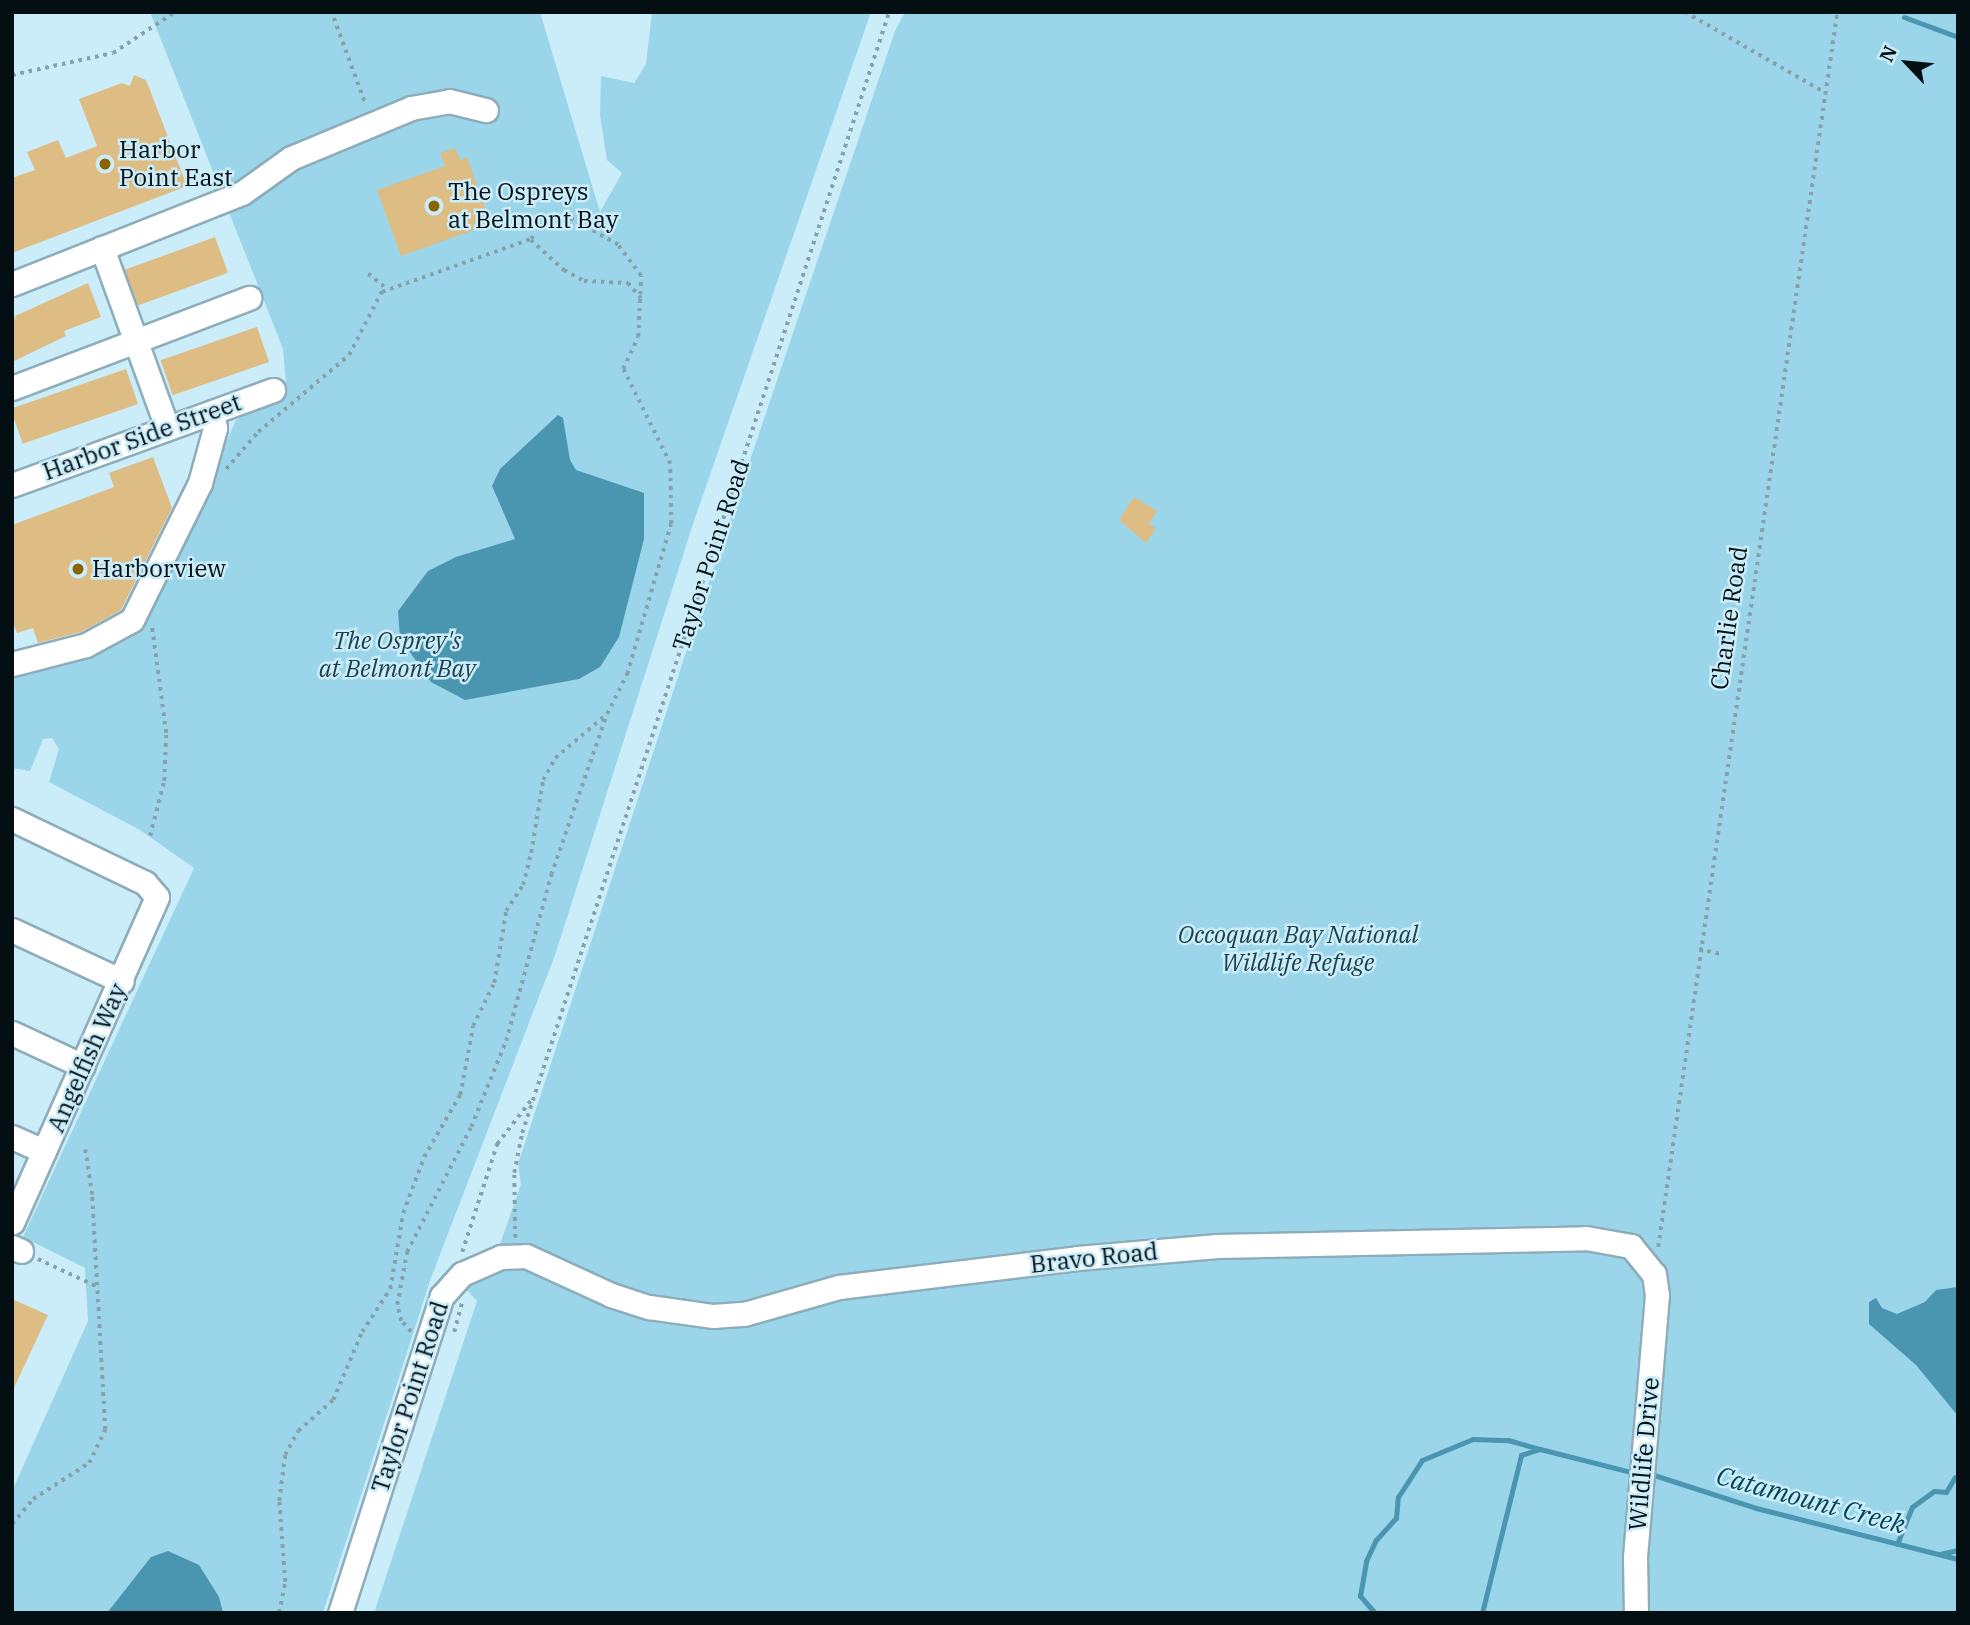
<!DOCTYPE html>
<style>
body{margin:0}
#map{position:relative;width:1970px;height:1625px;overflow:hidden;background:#cbedfa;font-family:"IBM Plex Serif",serif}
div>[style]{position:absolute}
.green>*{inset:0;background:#9bd5ea}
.water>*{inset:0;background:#4a95af}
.stream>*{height:5px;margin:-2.5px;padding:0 2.5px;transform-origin:2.5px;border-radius:2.5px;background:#4a95af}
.building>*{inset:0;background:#ddbd83;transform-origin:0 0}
.path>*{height:3.5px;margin-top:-1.75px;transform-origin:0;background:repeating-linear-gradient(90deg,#87a1ab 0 3.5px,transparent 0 8.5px)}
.roads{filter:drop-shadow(2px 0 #8dadba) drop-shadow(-2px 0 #8dadba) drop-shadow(0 2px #8dadba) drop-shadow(0 -2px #8dadba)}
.minor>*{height:23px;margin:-11.5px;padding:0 11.5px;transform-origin:11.5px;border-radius:11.5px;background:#fff}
.dots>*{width:19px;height:19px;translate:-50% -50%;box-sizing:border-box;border:4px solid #cbedfa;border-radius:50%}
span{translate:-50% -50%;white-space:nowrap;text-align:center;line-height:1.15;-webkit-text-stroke:5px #cbedfa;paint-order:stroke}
.poi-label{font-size:24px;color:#040f14}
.left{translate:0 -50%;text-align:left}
.street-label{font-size:24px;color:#040f14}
.park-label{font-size:24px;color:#1d404c;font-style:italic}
.water-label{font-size:26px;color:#004558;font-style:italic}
.frame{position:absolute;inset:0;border:14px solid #040f14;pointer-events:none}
.north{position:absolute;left:1872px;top:28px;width:70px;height:70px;-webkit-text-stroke:5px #cbedfa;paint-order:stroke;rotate:296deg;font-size:19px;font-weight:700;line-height:28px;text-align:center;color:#040f14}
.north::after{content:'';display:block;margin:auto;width:24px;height:32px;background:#040f14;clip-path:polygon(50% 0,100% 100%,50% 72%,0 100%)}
</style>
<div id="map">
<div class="green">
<div style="clip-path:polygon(150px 12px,540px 12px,600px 212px,622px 173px,607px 160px,600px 115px,601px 76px,634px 83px,646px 64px,652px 12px,871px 12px,695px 518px,555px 955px,431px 1278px,323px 1613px,12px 1613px,12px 1491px,88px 1321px,85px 1268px,23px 1237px,194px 868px,140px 830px,49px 782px,59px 749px,52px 738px,43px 739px,30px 771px,12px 768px,12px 669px,117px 643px,143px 628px,236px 420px,287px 395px,283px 349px)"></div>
<div style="clip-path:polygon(905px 12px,1958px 12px,1958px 1613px,374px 1613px,477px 1301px,460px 1283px,491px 1270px,521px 1184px,518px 1164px,716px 561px,895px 31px)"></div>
</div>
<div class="water">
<div style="clip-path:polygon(558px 415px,563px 418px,570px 460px,576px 470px,644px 493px,644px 539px,619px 637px,600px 667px,579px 679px,465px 700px,431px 682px,400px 638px,398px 611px,428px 571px,456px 557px,515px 539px,492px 486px,500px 469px)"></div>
<div style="clip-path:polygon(1958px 1287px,1958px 1416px,1916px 1365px,1869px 1324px,1869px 1302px,1876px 1298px,1882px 1308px,1897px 1314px,1925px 1302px,1936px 1290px)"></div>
<div style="clip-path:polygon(168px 1551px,199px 1565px,219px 1597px,223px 1613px,107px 1613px,151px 1557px)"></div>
</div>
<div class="stream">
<div style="left:1904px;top:17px;width:58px;rotate:20.3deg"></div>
<div style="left:1654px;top:1475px;width:107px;rotate:17.9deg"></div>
<div style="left:1756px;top:1508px;width:208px;rotate:14.2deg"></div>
<div style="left:1897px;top:1544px;width:40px;rotate:-68deg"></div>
<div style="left:1912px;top:1507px;width:27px;rotate:-36deg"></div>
<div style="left:1934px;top:1491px;width:12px;rotate:5deg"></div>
<div style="left:1946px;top:1492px;width:17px;rotate:-59deg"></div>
<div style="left:1940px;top:1554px;width:18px;rotate:-13deg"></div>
<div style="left:1375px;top:1613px;width:23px;rotate:-131deg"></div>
<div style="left:1360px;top:1596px;width:36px;rotate:-80deg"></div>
<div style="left:1366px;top:1561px;width:23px;rotate:-65deg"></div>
<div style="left:1376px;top:1540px;width:30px;rotate:-48deg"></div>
<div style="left:1396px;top:1518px;width:21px;rotate:-85deg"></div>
<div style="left:1398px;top:1497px;width:44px;rotate:-57deg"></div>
<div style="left:1422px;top:1460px;width:55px;rotate:-22.4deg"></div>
<div style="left:1473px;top:1439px;width:35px;rotate:2deg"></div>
<div style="left:1508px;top:1440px;width:33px;rotate:16deg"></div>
<div style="left:1482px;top:1613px;width:163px;rotate:-76.1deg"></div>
<div style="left:1521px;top:1455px;width:20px;rotate:-18deg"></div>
<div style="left:1540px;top:1449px;width:90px;rotate:14.2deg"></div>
</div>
<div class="building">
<div style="clip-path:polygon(134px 75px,146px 80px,187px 186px,12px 253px,12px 178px,35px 170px,27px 152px,58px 140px,66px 158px,97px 146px,79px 99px,122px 83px,130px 86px)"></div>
<div style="clip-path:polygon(455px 148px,460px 160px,467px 157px,491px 224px,401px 256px,377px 190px,445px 166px,440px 153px)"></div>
<div style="left:215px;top:237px;width:38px;height:96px;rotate:70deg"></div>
<div style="clip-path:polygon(88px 283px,101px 317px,64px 331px,66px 336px,12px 362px,12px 314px,17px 321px,15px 316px)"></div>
<div style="left:257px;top:327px;width:37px;height:102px;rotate:71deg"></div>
<div style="left:126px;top:369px;width:37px;height:122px;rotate:71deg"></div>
<div style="clip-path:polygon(153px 457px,172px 508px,121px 610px,81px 632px,38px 643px,33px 628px,17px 633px,12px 620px,12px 525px,114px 487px,109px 473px)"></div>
<div style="clip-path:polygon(1134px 497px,1157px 511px,1149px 524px,1156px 528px,1146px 543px,1119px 520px)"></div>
<div style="clip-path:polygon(12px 1299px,48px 1315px,12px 1392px)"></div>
</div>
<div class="path">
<div style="left:1685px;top:12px;width:163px;rotate:29.9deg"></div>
<div style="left:334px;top:18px;width:93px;rotate:69.8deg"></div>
<div style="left:12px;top:75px;width:103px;rotate:-12.3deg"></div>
<div style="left:113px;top:53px;width:74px;rotate:-33.5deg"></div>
<div style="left:531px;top:240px;width:45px;rotate:42.3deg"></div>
<div style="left:564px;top:270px;width:23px;rotate:29deg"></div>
<div style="left:584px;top:281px;width:44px;rotate:2.6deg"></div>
<div style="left:628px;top:283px;width:20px;rotate:49deg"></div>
<div style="left:382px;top:292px;width:158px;rotate:-19.6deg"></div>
<div style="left:531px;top:239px;width:7px;rotate:-56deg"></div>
<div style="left:226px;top:469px;width:49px;rotate:-49.1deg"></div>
<div style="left:258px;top:432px;width:119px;rotate:-40.2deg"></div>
<div style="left:349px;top:355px;width:76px;rotate:-62.8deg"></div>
<div style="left:384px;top:287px;width:21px;rotate:-141deg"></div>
<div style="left:150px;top:836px;width:57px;rotate:-75.7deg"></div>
<div style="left:164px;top:781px;width:48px;rotate:-87.6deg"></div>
<div style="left:166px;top:733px;width:106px;rotate:-97.6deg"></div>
<div style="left:1699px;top:949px;width:22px;rotate:13deg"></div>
<div style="left:515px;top:1238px;width:65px;rotate:-90.9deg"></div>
<div style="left:514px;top:1173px;width:41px;rotate:-78.7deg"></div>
<div style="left:522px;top:1133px;width:1180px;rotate:-71.87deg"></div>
<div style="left:1658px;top:1247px;width:1248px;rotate:-81.75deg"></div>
<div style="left:462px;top:1252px;width:114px;rotate:-72deg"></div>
<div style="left:497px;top:1144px;width:57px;rotate:-52.1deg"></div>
<div style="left:38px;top:1259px;width:64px;rotate:25deg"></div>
<div style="left:411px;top:1332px;width:15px;rotate:-132deg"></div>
<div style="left:401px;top:1321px;width:16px;rotate:-104deg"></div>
<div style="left:397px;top:1305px;width:54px;rotate:-79.3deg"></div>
<div style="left:407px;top:1252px;width:140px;rotate:-62.9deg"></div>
<div style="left:471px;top:1127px;width:93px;rotate:-67.9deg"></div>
<div style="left:506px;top:1041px;width:172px;rotate:-74.8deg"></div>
<div style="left:551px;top:875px;width:168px;rotate:-70.9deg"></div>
<div style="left:454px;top:1332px;width:30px;rotate:-75deg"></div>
<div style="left:12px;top:1524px;width:33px;rotate:-50deg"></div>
<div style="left:33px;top:1499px;width:67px;rotate:-32.7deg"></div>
<div style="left:89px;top:1463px;width:37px;rotate:-64deg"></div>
<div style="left:105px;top:1430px;width:235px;rotate:-93.2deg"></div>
<div style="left:92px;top:1195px;width:46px;rotate:-98.8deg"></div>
<div style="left:279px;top:1613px;width:32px;rotate:-79deg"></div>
<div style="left:285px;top:1582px;width:81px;rotate:-94.2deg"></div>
<div style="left:279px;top:1501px;width:46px;rotate:-82.6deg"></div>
<div style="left:285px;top:1455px;width:27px;rotate:-62deg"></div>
<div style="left:298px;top:1431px;width:47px;rotate:-41.5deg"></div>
<div style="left:333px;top:1400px;width:74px;rotate:-66.9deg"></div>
<div style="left:362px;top:1332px;width:51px;rotate:-56.9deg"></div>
<div style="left:390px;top:1289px;width:77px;rotate:-80.3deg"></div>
<div style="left:403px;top:1213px;width:60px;rotate:-69.4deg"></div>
<div style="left:424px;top:1157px;width:72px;rotate:-59.9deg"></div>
<div style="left:460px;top:1095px;width:70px;rotate:-79.3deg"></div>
<div style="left:473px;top:1026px;width:48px;rotate:-64deg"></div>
<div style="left:494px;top:983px;width:73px;rotate:-80.5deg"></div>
<div style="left:506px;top:911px;width:31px;rotate:-57deg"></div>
<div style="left:523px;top:885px;width:33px;rotate:-76deg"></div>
<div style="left:531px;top:853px;width:74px;rotate:-80.7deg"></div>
<div style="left:543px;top:780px;width:25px;rotate:-61deg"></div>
<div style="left:555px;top:758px;width:68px;rotate:-40.2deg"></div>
<div style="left:607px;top:714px;width:45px;rotate:-63.4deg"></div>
<div style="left:627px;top:674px;width:156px;rotate:-73.7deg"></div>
<div style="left:671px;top:524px;width:60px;rotate:-91deg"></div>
<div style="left:670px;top:464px;width:106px;rotate:-116.3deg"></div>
<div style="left:623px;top:369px;width:35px;rotate:-65deg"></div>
<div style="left:638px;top:337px;width:61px;rotate:-87.2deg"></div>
<div style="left:641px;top:276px;width:39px;rotate:-127deg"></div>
<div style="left:618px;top:245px;width:60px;rotate:-150.9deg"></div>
</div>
<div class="roads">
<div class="minor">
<div style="left:102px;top:248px;width:191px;rotate:70.1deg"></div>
<div style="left:12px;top:284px;width:247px;rotate:-21.6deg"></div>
<div style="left:242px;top:193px;width:60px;rotate:-35.5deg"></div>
<div style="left:291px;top:158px;width:130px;rotate:-22.6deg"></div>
<div style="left:411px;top:108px;width:39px;rotate:-10deg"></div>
<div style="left:449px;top:101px;width:38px;rotate:14deg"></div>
<div style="left:12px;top:388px;width:254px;rotate:-20.8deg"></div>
<div style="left:12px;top:485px;width:278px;rotate:-20deg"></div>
<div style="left:12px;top:664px;width:76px;rotate:-14.4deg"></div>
<div style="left:86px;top:645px;width:52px;rotate:-28.5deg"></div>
<div style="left:132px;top:620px;width:153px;rotate:-63.6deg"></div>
<div style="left:200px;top:483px;width:57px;rotate:-74.7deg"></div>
<div style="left:215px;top:428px;width:16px;rotate:-101deg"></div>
<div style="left:12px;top:819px;width:148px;rotate:25.7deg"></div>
<div style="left:145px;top:883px;width:18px;rotate:49deg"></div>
<div style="left:157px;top:897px;width:356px;rotate:114deg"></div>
<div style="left:12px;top:930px;width:121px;rotate:24.9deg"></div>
<div style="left:12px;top:1033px;width:78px;rotate:24.9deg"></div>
<div style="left:12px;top:1137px;width:35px;rotate:24deg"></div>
<div style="left:12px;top:1247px;width:10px;rotate:24deg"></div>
<div style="left:340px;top:1613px;width:333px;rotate:-72.2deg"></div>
<div style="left:442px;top:1296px;width:30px;rotate:-48deg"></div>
<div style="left:462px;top:1274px;width:43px;rotate:-23.6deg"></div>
<div style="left:501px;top:1257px;width:25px;rotate:-2deg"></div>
<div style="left:526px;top:1256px;width:94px;rotate:24.6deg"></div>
<div style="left:611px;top:1295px;width:40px;rotate:18deg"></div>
<div style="left:649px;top:1307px;width:65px;rotate:8deg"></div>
<div style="left:713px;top:1316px;width:31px;rotate:-4deg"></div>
<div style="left:744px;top:1314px;width:99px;rotate:-15.9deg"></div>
<div style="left:839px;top:1287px;width:240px;rotate:-6.9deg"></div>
<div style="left:1077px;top:1258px;width:141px;rotate:-4.9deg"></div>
<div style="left:1217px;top:1246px;width:369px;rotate:-1.2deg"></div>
<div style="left:1586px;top:1238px;width:46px;rotate:10.1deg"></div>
<div style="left:1631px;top:1246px;width:36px;rotate:51deg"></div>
<div style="left:1654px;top:1274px;width:21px;rotate:82deg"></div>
<div style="left:1657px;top:1295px;width:263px;rotate:94.8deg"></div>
<div style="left:1635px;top:1557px;width:56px;rotate:89deg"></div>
</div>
</div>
<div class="dots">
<div style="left:105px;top:164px;background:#8a6403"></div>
<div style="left:434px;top:206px;background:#8a6403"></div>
<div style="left:78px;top:569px;background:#8a6403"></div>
</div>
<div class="poi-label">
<span class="left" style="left:119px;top:164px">Harbor<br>Point East</span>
<span class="left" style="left:448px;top:206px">The Ospreys<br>at Belmont Bay</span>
<span class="left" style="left:92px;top:569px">Harborview</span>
</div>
<div class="street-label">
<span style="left:142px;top:437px;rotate:-20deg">Harbor Side Street</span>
<span style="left:711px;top:555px;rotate:-72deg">Taylor Point Road</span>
<span style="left:1729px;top:618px;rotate:-82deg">Charlie Road</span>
<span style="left:87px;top:1058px;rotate:-66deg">Angelfish Way</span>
<span style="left:1094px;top:1258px;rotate:-6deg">Bravo Road</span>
<span style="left:410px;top:1397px;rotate:-72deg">Taylor Point Road</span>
<span style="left:1644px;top:1454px;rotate:-85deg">Wildlife Drive</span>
</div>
<div class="park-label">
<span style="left:397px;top:655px">The Osprey's<br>at Belmont Bay</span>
<span style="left:1298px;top:949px">Occoquan Bay National<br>Wildlife Refuge</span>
</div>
<div class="water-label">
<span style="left:1811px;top:1500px;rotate:15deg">Catamount Creek</span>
</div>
<div class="frame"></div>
<div class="north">N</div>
</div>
